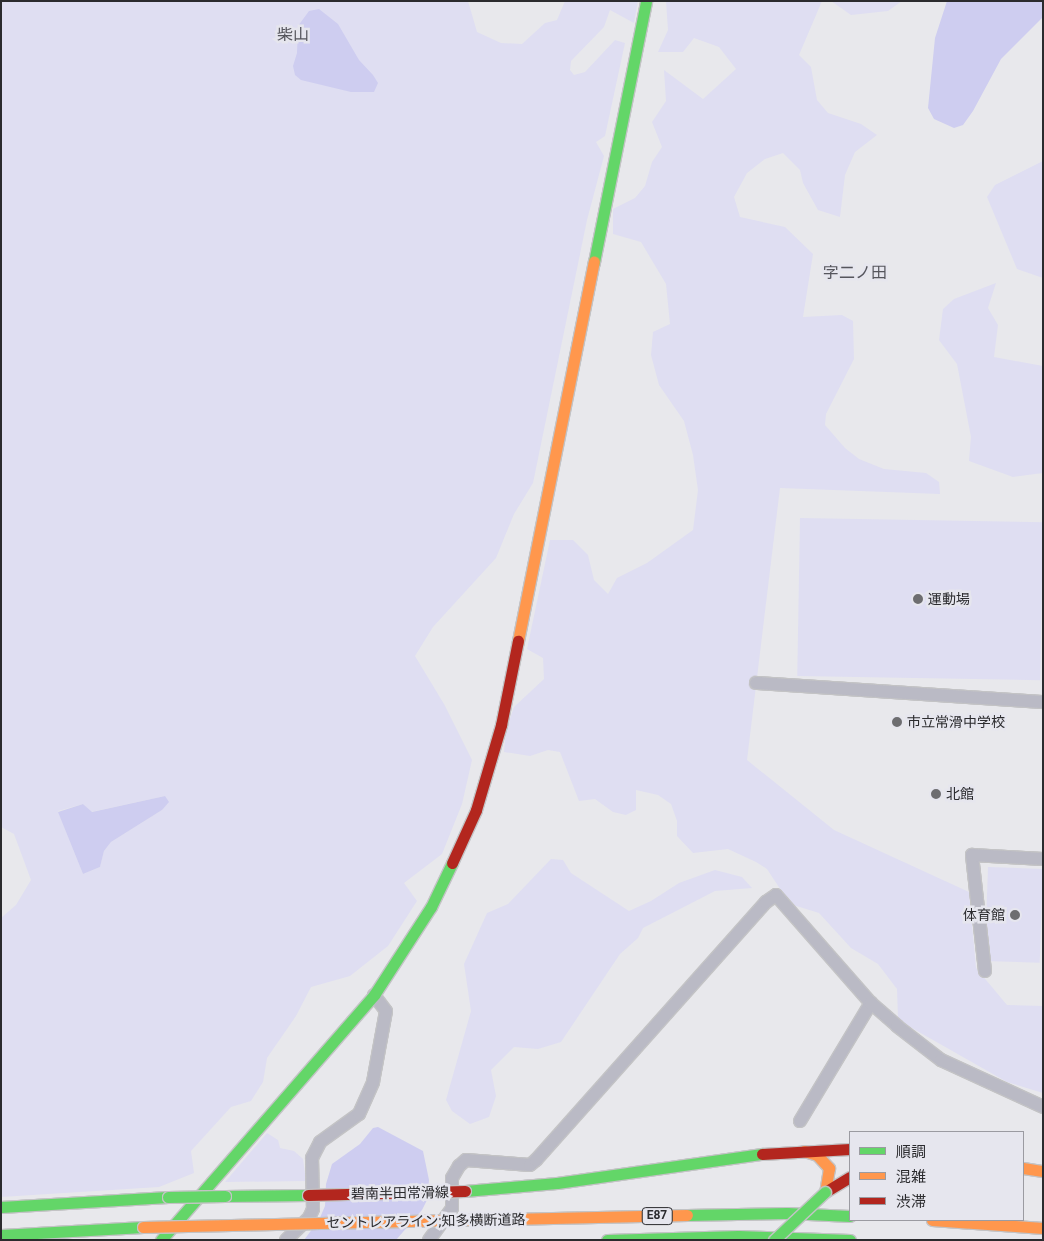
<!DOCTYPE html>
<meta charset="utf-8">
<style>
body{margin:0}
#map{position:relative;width:1044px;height:1241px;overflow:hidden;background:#e8e8ec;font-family:Roboto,"Noto Sans JP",sans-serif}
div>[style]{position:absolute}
.green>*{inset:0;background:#dfdef2;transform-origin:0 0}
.water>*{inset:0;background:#cecdf0}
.roads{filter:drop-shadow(1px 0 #c3c3c5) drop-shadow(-1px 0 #c3c3c5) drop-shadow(0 1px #c3c3c5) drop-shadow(0 -1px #c3c3c5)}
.street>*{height:12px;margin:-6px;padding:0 6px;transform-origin:6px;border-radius:6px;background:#babac5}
.fast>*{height:11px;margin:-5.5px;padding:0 5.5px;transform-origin:5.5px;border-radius:5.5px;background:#63d668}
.slow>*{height:11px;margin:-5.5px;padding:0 5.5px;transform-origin:5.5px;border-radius:5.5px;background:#ff974d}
.jam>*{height:11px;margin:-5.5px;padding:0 5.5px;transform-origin:5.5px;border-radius:5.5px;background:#b3261e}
.bridges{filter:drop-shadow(1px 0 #c3c3c5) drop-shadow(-1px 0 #c3c3c5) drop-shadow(0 1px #c3c3c5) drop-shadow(0 -1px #c3c3c5)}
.fast-bridge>*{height:11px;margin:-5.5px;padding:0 5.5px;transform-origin:5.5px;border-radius:5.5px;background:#63d668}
.slow-bridge>*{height:11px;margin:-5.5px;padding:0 5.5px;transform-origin:5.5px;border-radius:5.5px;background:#ff974d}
.jam-bridge>*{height:11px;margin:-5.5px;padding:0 5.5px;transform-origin:5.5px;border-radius:5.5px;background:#b3261e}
.dots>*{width:14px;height:14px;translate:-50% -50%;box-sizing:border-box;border:2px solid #e6e6ee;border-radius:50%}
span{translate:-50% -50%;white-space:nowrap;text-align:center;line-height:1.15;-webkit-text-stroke:5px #e6e6ee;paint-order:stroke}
.shield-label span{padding:1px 4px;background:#e6e6ee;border:1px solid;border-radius:4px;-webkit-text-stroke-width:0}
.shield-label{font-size:12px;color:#2b2b2e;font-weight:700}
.poi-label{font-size:14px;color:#2b2b2e}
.left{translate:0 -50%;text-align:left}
.right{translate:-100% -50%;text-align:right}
.street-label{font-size:14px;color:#2b2b2e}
.quarter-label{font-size:16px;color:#56565d}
.frame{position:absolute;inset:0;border:2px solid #2b2b2e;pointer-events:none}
.legend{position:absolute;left:849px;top:1131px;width:175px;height:90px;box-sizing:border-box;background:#e6e6ee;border:1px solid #9b9ba1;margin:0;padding:6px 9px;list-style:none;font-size:15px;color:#2b2b2e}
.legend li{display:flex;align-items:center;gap:10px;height:25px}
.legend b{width:25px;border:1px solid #9b9ba1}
</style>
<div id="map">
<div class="green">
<div style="clip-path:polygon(evenodd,1px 1px,468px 1px,477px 32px,501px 43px,522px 44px,545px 23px,557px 20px,565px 1px,638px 1px,634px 23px,610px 10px,604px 27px,571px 61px,570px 70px,574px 75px,585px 72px,615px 40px,625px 43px,605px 136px,596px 142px,604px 156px,587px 220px,533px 483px,514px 514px,496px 558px,433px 627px,415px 656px,444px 704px,472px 760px,462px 804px,442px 854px,404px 883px,417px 901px,388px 946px,350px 976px,311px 987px,296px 1016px,267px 1058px,263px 1082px,251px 1101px,231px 1107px,191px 1151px,194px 1173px,159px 1187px,1px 1197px,1px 918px,16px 905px,31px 880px,14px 834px,1px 827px,1px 1px,165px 796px,162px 810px,111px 842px,104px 851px,100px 867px,83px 874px,58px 811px,83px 804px,91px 812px,165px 796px)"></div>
<div style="clip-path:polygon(666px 1px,822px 1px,799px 55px,811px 67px,817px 100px,828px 113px,861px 124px,877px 135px,855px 152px,845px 175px,840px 217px,818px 210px,803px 183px,800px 170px,783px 153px,765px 159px,747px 173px,734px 197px,740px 217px,785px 227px,813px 254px,803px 317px,842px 315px,853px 321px,854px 359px,826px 414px,825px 425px,845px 448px,859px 459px,884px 469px,926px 473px,939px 482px,940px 494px,780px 488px,747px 760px,834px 830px,969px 892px,976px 968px,1007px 1005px,1043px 1006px,1043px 1093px,1007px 1082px,903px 1023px,898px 1018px,897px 989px,878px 964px,851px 948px,819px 913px,790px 904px,767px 869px,756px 862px,728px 849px,693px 853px,677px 836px,677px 821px,671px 804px,658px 795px,636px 790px,636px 810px,626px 815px,613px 812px,595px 799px,579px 801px,560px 752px,548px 750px,530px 756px,504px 752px,506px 730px,514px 707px,544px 679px,543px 658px,527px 649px,550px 540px,573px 540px,588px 555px,594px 580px,608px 594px,617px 578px,647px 563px,693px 530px,698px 490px,693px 455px,684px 421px,659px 385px,651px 355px,653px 332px,670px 324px,666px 284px,641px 242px,613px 234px,613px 209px,635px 198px,645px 186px,652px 162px,662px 147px,652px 122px,666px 101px,664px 70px,703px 99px,736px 69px,719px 47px,694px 38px,683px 52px,658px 52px,668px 30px)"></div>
<div style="clip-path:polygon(831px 1px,902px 1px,888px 11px,851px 15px)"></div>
<div style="clip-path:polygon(1043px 161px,1043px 278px,1017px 269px,987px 197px,995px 185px)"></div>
<div style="clip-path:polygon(996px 283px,988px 308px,998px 325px,994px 357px,1043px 366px,1043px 473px,1013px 477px,969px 461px,971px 437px,957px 364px,939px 340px,943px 309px,954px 299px)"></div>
<div style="left:800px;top:518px;width:243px;height:158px;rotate:1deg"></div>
<div style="clip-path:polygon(551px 859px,563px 860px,571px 873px,629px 911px,651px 901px,679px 883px,715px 870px,742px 877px,752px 888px,715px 891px,643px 928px,638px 938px,620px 954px,561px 1042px,538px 1049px,514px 1047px,491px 1070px,496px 1096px,489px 1117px,470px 1124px,452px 1111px,446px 1100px,471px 1011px,464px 964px,487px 913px,508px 904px)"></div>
<div style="left:988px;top:867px;width:55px;height:94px;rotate:2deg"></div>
<div style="clip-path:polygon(267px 1133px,278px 1140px,280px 1148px,294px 1151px,303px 1159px,306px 1181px,225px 1182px)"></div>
</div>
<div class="water">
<div style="clip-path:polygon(947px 1px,1043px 1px,1043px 17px,1001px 59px,973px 111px,963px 125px,954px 128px,934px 119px,928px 108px,935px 38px)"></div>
<div style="clip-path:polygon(319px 9px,338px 24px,359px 60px,373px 75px,378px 83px,374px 92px,351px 92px,301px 80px,295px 75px,293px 66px,297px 53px,298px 26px,309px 11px)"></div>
<div style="clip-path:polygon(165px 796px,169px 802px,162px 810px,111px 842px,104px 851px,100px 867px,83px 874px,58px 812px,83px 804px,92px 812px)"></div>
<div style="clip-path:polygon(378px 1127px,423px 1151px,429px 1180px,427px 1200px,422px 1210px,396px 1240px,304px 1240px,319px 1220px,325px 1206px,326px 1184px,332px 1164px,360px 1144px,373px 1128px)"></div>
</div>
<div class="roads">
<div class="street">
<div style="left:756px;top:683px;width:288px;rotate:3.8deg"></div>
<div style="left:985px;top:971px;width:117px;rotate:-96.4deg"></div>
<div style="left:972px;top:855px;width:71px;rotate:3.2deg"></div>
<div style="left:800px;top:1121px;width:138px;rotate:-59deg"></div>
<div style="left:286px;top:1240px;width:32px;rotate:-44deg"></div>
<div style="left:309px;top:1218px;width:10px;rotate:-66deg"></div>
<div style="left:313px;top:1209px;width:51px;rotate:-91.1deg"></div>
<div style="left:312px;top:1158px;width:18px;rotate:-63deg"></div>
<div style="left:320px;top:1142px;width:48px;rotate:-35.7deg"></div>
<div style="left:359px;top:1114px;width:35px;rotate:-66deg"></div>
<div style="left:373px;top:1082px;width:72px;rotate:-79.6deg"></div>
<div style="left:386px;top:1011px;width:20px;rotate:-127deg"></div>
<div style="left:429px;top:1240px;width:39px;rotate:-54deg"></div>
<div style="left:452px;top:1208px;width:30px;rotate:-90deg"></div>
<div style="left:452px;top:1178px;width:14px;rotate:-60deg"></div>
<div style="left:459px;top:1166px;width:9px;rotate:-41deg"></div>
<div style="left:466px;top:1160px;width:64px;rotate:4.5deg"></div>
<div style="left:530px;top:1165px;width:8px;rotate:-40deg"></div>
<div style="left:536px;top:1160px;width:346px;rotate:-48.3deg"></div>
<div style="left:766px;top:902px;width:12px;rotate:-35deg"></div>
<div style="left:776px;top:895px;width:144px;rotate:48.7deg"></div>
<div style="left:871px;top:1003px;width:35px;rotate:41deg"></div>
<div style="left:897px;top:1026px;width:56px;rotate:37.7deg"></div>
<div style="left:941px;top:1060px;width:112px;rotate:24.7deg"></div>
</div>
<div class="fast">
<div style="left:594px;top:262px;width:266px;rotate:-78.7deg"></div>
<div style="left:465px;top:1191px;width:92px;rotate:-5deg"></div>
<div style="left:557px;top:1183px;width:207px;rotate:-8.1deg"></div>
<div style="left:225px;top:1196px;width:83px;rotate:-0.7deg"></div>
<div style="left:1px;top:1207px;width:167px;rotate:-3.4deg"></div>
<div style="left:687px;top:1215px;width:100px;rotate:-1.1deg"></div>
<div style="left:787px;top:1213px;width:63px;rotate:2.7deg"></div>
<div style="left:1px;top:1235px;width:142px;rotate:-3.2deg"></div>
<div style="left:161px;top:1240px;width:325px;rotate:-49deg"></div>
<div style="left:374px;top:995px;width:105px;rotate:-57.1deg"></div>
<div style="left:431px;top:907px;width:49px;rotate:-64.5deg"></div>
<div style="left:607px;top:1240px;width:131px;rotate:-1.7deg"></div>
<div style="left:738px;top:1236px;width:112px;rotate:2deg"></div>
</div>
<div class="slow">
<div style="left:518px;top:641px;width:387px;rotate:-78.7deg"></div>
<div style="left:804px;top:1151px;width:14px;rotate:17deg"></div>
<div style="left:817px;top:1155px;width:18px;rotate:47deg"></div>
<div style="left:829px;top:1168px;width:24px;rotate:99deg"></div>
<div style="left:1023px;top:1168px;width:20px;rotate:9deg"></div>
<div style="left:463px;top:1220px;width:224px;rotate:-1.3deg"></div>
<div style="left:932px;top:1220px;width:111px;rotate:4.1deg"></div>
</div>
<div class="jam">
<div style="left:452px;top:863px;width:58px;rotate:-65.6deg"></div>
<div style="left:476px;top:810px;width:89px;rotate:-73.6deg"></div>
<div style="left:501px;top:725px;width:86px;rotate:-78.6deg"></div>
<div style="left:762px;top:1154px;width:88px;rotate:-3.3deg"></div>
<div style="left:825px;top:1192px;width:29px;rotate:-31deg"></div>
</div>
</div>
<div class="bridges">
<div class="fast-bridge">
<div style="left:168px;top:1197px;width:57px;rotate:-1deg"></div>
<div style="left:774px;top:1240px;width:70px;rotate:-43.3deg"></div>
</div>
<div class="slow-bridge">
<div style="left:143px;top:1227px;width:320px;rotate:-1.3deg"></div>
</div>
<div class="jam-bridge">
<div style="left:308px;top:1195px;width:157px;rotate:-1.5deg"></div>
</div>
</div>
<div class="dots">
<div style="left:918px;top:599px;background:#6d6d70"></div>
<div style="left:897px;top:722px;background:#6d6d70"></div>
<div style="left:936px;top:794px;background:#6d6d70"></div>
<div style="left:1015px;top:915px;background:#6d6d70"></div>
</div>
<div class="shield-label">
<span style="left:657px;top:1216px">E87</span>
</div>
<div class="poi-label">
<span class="left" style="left:928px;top:599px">運動場</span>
<span class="left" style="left:907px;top:722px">市立常滑中学校</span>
<span class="left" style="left:946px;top:794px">北館</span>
<span class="right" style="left:1005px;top:915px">体育館</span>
</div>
<div class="street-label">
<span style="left:400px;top:1193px;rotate:-1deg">碧南半田常滑線</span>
<span style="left:426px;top:1221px;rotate:-1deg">セントレアライン;知多横断道路</span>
</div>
<div class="quarter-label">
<span style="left:293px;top:35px">柴山</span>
<span style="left:855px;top:273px">字二ノ田</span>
</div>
<div class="frame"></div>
<ul class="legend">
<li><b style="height:6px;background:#63d668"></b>順調</li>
<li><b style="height:6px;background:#ff974d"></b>混雑</li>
<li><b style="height:6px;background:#b3261e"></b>渋滞</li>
</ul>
</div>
